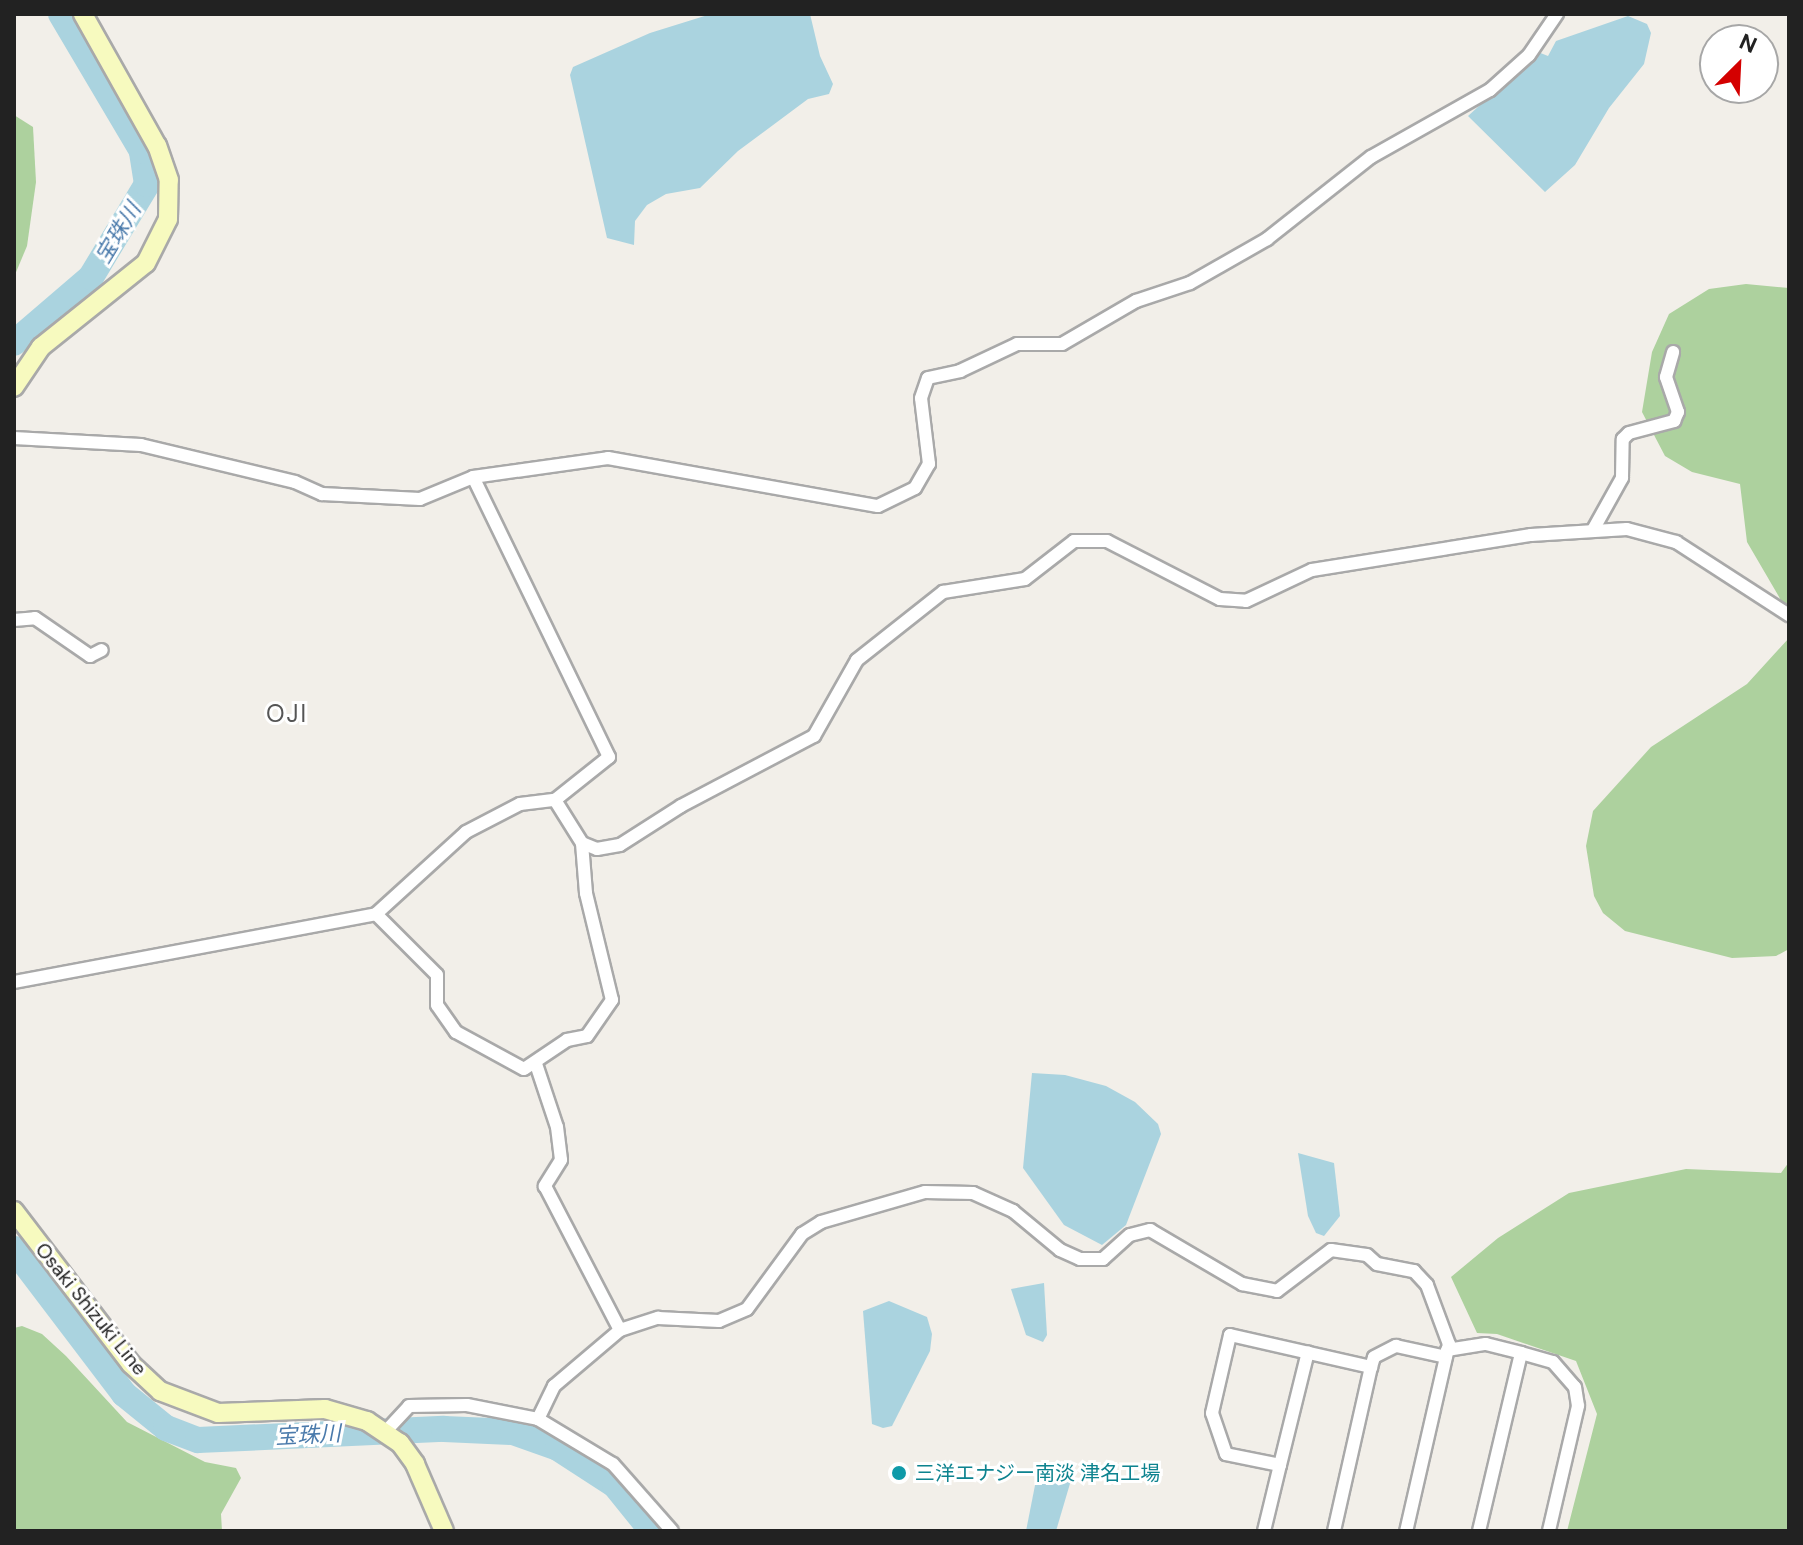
<!DOCTYPE html>
<meta charset="utf-8">
<style>
body{margin:0}
#map{position:relative;width:1803px;height:1545px;overflow:hidden;background:#f2efe9;font-family:"DM Sans","Noto Sans JP",sans-serif}
div>[style]{position:absolute}
.forest>*{inset:0;background:#add19e}
.water>*{inset:0;background:#aad3df}
.river>*{height:26px;margin:-13px;padding:0 13px;transform-origin:13px;border-radius:13px;background:#aad3df}
.roads{filter:drop-shadow(2px 0 #a9a9a9) drop-shadow(-2px 0 #a9a9a9) drop-shadow(0 2px #a9a9a9) drop-shadow(0 -2px #a9a9a9)}
.street>*{height:12px;margin:-6px;padding:0 6px;transform-origin:6px;border-radius:6px;background:#fff}
.secondary>*{height:18px;margin:-9px;padding:0 9px;transform-origin:9px;border-radius:9px;background:#f7fabf}
.dots>*{width:22px;height:22px;translate:-50% -50%;box-sizing:border-box;border:4px solid #fff;border-radius:50%}
span{translate:-50% -50%;white-space:nowrap;text-align:center;line-height:1.15;-webkit-text-stroke:6px #fff;paint-order:stroke}
.street-label{font-size:20px;color:#222}
.culture-label{font-size:20px;color:#0d838f}
.left{translate:0 -50%;text-align:left}
.water-label{font-size:22px;color:#4a7aab;font-style:italic}
.quarter-label{font-size:24px;color:#555;letter-spacing:2px}
.frame{position:absolute;inset:0;border:16px solid #222;pointer-events:none}
.north{position:absolute;left:1699px;top:24px;width:80px;height:80px;box-sizing:border-box;background:#fff;border:2px solid #a7a7a7;border-radius:50%;rotate:24deg;font-size:22px;font-weight:700;line-height:32px;text-align:center;color:#222}
.north::after{content:'';display:block;margin:auto;width:28px;height:36px;background:#d40000;clip-path:polygon(50% 0,100% 100%,50% 72%,0 100%)}
</style>
<div id="map">
<div class="forest">
<i style="clip-path:polygon(14px 115px,33px 127px,36px 182px,27px 246px,14px 277px)"></i>
<i style="clip-path:polygon(1746px 284px,1789px 288px,1789px 614px,1747px 542px,1740px 484px,1692px 472px,1665px 456px,1642px 412px,1652px 352px,1669px 314px,1709px 289px)"></i>
<i style="clip-path:polygon(1789px 638px,1789px 949px,1776px 956px,1732px 958px,1625px 931px,1603px 913px,1594px 896px,1586px 846px,1593px 811px,1651px 747px,1747px 684px)"></i>
<i style="clip-path:polygon(1789px 1162px,1789px 1531px,1567px 1531px,1597px 1414px,1576px 1361px,1497px 1334px,1477px 1333px,1451px 1277px,1498px 1238px,1569px 1193px,1686px 1169px,1781px 1173px)"></i>
<i style="clip-path:polygon(22px 1326px,42px 1334px,66px 1356px,127px 1422px,205px 1462px,236px 1468px,241px 1478px,221px 1514px,222px 1531px,14px 1531px,14px 1328px)"></i>
</div>
<div class="water">
<i style="clip-path:polygon(711px 14px,810px 14px,820px 56px,833px 84px,829px 94px,808px 99px,738px 151px,700px 188px,666px 194px,647px 205px,635px 221px,634px 245px,607px 238px,570px 75px,573px 67px,650px 33px)"></i>
<i style="clip-path:polygon(1628px 16px,1647px 24px,1651px 33px,1644px 64px,1609px 108px,1575px 165px,1545px 192px,1468px 116px,1538px 52px,1548px 56px,1556px 41px)"></i>
<i style="clip-path:polygon(1032px 1073px,1065px 1075px,1106px 1086px,1135px 1102px,1158px 1124px,1161px 1134px,1126px 1225px,1102px 1245px,1064px 1225px,1023px 1168px)"></i>
<i style="clip-path:polygon(1298px 1153px,1334px 1163px,1340px 1216px,1324px 1236px,1316px 1233px,1308px 1216px)"></i>
<i style="clip-path:polygon(1044px 1283px,1047px 1335px,1043px 1342px,1026px 1335px,1011px 1289px)"></i>
<i style="clip-path:polygon(889px 1301px,927px 1317px,932px 1334px,930px 1351px,892px 1426px,883px 1428px,872px 1424px,863px 1311px)"></i>
<i style="clip-path:polygon(1039px 1465px,1074px 1470px,1056px 1531px,1026px 1531px)"></i>
</div>
<div class="river">
<i style="left:14px;top:343px;width:101px;rotate:-40.6deg"></i>
<i style="left:91px;top:277px;width:109px;rotate:-58.9deg"></i>
<i style="left:147px;top:184px;width:33px;rotate:-99deg"></i>
<i style="left:142px;top:151px;width:159px;rotate:-120.6deg"></i>
<i style="left:14px;top:1249px;width:182px;rotate:52.8deg"></i>
<i style="left:124px;top:1394px;width:54px;rotate:39deg"></i>
<i style="left:166px;top:1428px;width:34px;rotate:21deg"></i>
<i style="left:198px;top:1440px;width:246px;rotate:-2.6deg"></i>
<i style="left:444px;top:1429px;width:69px;rotate:2.5deg"></i>
<i style="left:513px;top:1432px;width:48px;rotate:19.6deg"></i>
<i style="left:558px;top:1448px;width:68px;rotate:33deg"></i>
<i style="left:615px;top:1485px;width:59px;rotate:51.2deg"></i>
</div>
<div class="roads">
<div class="street">
<i style="left:14px;top:438px;width:127px;rotate:3.2deg"></i>
<i style="left:141px;top:445px;width:158px;rotate:13.5deg"></i>
<i style="left:295px;top:482px;width:30px;rotate:24deg"></i>
<i style="left:322px;top:494px;width:98px;rotate:2.9deg"></i>
<i style="left:420px;top:499px;width:57px;rotate:-22.5deg"></i>
<i style="left:473px;top:477px;width:136px;rotate:-8deg"></i>
<i style="left:608px;top:458px;width:274px;rotate:10.1deg"></i>
<i style="left:878px;top:506px;width:41px;rotate:-25.9deg"></i>
<i style="left:915px;top:488px;width:28px;rotate:-60deg"></i>
<i style="left:929px;top:464px;width:66px;rotate:-96.9deg"></i>
<i style="left:921px;top:398px;width:21px;rotate:-71deg"></i>
<i style="left:928px;top:378px;width:33px;rotate:-12deg"></i>
<i style="left:960px;top:371px;width:63px;rotate:-25.3deg"></i>
<i style="left:1017px;top:344px;width:45px"></i>
<i style="left:1062px;top:344px;width:86px;rotate:-30.2deg"></i>
<i style="left:1136px;top:301px;width:57px;rotate:-18.4deg"></i>
<i style="left:1190px;top:283px;width:89px;rotate:-29.7deg"></i>
<i style="left:1267px;top:239px;width:132px;rotate:-38.3deg"></i>
<i style="left:1371px;top:157px;width:137px;rotate:-29.4deg"></i>
<i style="left:1490px;top:90px;width:52px;rotate:-41.9deg"></i>
<i style="left:1529px;top:55px;width:50px;rotate:-55.7deg"></i>
<i style="left:1593px;top:530px;width:60px;rotate:-60.9deg"></i>
<i style="left:1622px;top:478px;width:39px;rotate:-89deg"></i>
<i style="left:1623px;top:439px;width:8px;rotate:-45deg"></i>
<i style="left:1629px;top:433px;width:47px;rotate:-14.9deg"></i>
<i style="left:1674px;top:421px;width:10px;rotate:-66deg"></i>
<i style="left:1678px;top:412px;width:37px;rotate:-109deg"></i>
<i style="left:1666px;top:377px;width:26px;rotate:-74deg"></i>
<i style="left:14px;top:620px;width:21px;rotate:-5deg"></i>
<i style="left:35px;top:618px;width:67px;rotate:34.6deg"></i>
<i style="left:90px;top:656px;width:13px;rotate:-27deg"></i>
<i style="left:555px;top:800px;width:51px;rotate:57.9deg"></i>
<i style="left:582px;top:843px;width:16px;rotate:22deg"></i>
<i style="left:597px;top:849px;width:23px;rotate:-10deg"></i>
<i style="left:620px;top:845px;width:72px;rotate:-32.6deg"></i>
<i style="left:681px;top:806px;width:150px;rotate:-27.8deg"></i>
<i style="left:814px;top:736px;width:87px;rotate:-60.5deg"></i>
<i style="left:857px;top:660px;width:110px;rotate:-38.3deg"></i>
<i style="left:943px;top:592px;width:83px;rotate:-9deg"></i>
<i style="left:1025px;top:579px;width:62px;rotate:-37.8deg"></i>
<i style="left:1074px;top:541px;width:33px"></i>
<i style="left:1107px;top:541px;width:127px;rotate:27.2deg"></i>
<i style="left:1220px;top:599px;width:26px;rotate:4deg"></i>
<i style="left:1246px;top:601px;width:73px;rotate:-25.2deg"></i>
<i style="left:1312px;top:570px;width:222px;rotate:-9.1deg"></i>
<i style="left:1531px;top:535px;width:96px;rotate:-3.6deg"></i>
<i style="left:1627px;top:529px;width:51px;rotate:14.9deg"></i>
<i style="left:1676px;top:542px;width:135px;rotate:32.9deg"></i>
<i style="left:376px;top:914px;width:86px;rotate:45deg"></i>
<i style="left:437px;top:975px;width:30px;rotate:90deg"></i>
<i style="left:437px;top:1005px;width:33px;rotate:55deg"></i>
<i style="left:456px;top:1032px;width:77px;rotate:28.6deg"></i>
<i style="left:524px;top:1069px;width:52px;rotate:-34deg"></i>
<i style="left:567px;top:1040px;width:20px;rotate:-11deg"></i>
<i style="left:587px;top:1036px;width:44px;rotate:-55.2deg"></i>
<i style="left:612px;top:1000px;width:110px;rotate:-103.7deg"></i>
<i style="left:586px;top:893px;width:50px;rotate:-94.6deg"></i>
<i style="left:14px;top:982px;width:368px;rotate:-10.6deg"></i>
<i style="left:376px;top:914px;width:122px;rotate:-42.3deg"></i>
<i style="left:466px;top:832px;width:61px;rotate:-27.4deg"></i>
<i style="left:520px;top:804px;width:35px;rotate:-7deg"></i>
<i style="left:555px;top:800px;width:69px;rotate:-38.5deg"></i>
<i style="left:609px;top:757px;width:311px;rotate:-115.9deg"></i>
<i style="left:536px;top:1064px;width:66px;rotate:71.6deg"></i>
<i style="left:557px;top:1127px;width:33px;rotate:83deg"></i>
<i style="left:561px;top:1160px;width:31px;rotate:122deg"></i>
<i style="left:545px;top:1186px;width:162px;rotate:62.5deg"></i>
<i style="left:1447px;top:1350px;width:39px;rotate:-9deg"></i>
<i style="left:1486px;top:1344px;width:36px;rotate:14deg"></i>
<i style="left:1521px;top:1353px;width:33px;rotate:16deg"></i>
<i style="left:1553px;top:1362px;width:33px;rotate:49deg"></i>
<i style="left:1575px;top:1387px;width:19px;rotate:81deg"></i>
<i style="left:1578px;top:1406px;width:128px;rotate:103.1deg"></i>
<i style="left:538px;top:1419px;width:37px;rotate:-64deg"></i>
<i style="left:554px;top:1386px;width:87px;rotate:-40.3deg"></i>
<i style="left:620px;top:1330px;width:40px;rotate:-18deg"></i>
<i style="left:658px;top:1318px;width:61px;rotate:2.8deg"></i>
<i style="left:719px;top:1321px;width:30px;rotate:-23deg"></i>
<i style="left:747px;top:1309px;width:93px;rotate:-53.7deg"></i>
<i style="left:802px;top:1234px;width:22px;rotate:-32deg"></i>
<i style="left:821px;top:1222px;width:108px;rotate:-16.1deg"></i>
<i style="left:925px;top:1192px;width:48px;rotate:1.2deg"></i>
<i style="left:973px;top:1193px;width:44px;rotate:24.2deg"></i>
<i style="left:1013px;top:1211px;width:61px;rotate:39.7deg"></i>
<i style="left:1060px;top:1250px;width:22px;rotate:24deg"></i>
<i style="left:1080px;top:1259px;width:23px"></i>
<i style="left:1103px;top:1259px;width:36px;rotate:-42deg"></i>
<i style="left:1130px;top:1235px;width:21px;rotate:-14deg"></i>
<i style="left:1150px;top:1230px;width:107px;rotate:30.4deg"></i>
<i style="left:1242px;top:1284px;width:36px;rotate:11deg"></i>
<i style="left:1277px;top:1291px;width:68px;rotate:-37.2deg"></i>
<i style="left:1331px;top:1250px;width:36px;rotate:8deg"></i>
<i style="left:1367px;top:1255px;width:13px;rotate:42deg"></i>
<i style="left:1377px;top:1264px;width:38px;rotate:11deg"></i>
<i style="left:1414px;top:1271px;width:19px;rotate:47deg"></i>
<i style="left:1427px;top:1285px;width:63px;rotate:69.6deg"></i>
<i style="left:1449px;top:1344px;width:192px;rotate:102.9deg"></i>
<i style="left:386px;top:1431px;width:34px;rotate:-47deg"></i>
<i style="left:409px;top:1406px;width:58px;rotate:-1deg"></i>
<i style="left:467px;top:1405px;width:72px;rotate:11.2deg"></i>
<i style="left:538px;top:1419px;width:87px;rotate:31deg"></i>
<i style="left:613px;top:1464px;width:89px;rotate:48.6deg"></i>
<i style="left:1280px;top:1465px;width:116px;rotate:-76.1deg"></i>
<i style="left:1264px;top:1531px;width:68px;rotate:-76.4deg"></i>
<i style="left:1280px;top:1465px;width:55px;rotate:-168.5deg"></i>
<i style="left:1226px;top:1454px;width:43px;rotate:-108.9deg"></i>
<i style="left:1212px;top:1413px;width:80px;rotate:-77deg"></i>
<i style="left:1230px;top:1335px;width:145px;rotate:12.8deg"></i>
<i style="left:1371px;top:1367px;width:10px;rotate:-73deg"></i>
<i style="left:1374px;top:1357px;width:25px;rotate:-27deg"></i>
<i style="left:1396px;top:1346px;width:51px;rotate:12.4deg"></i>
<i style="left:1334px;top:1531px;width:168px;rotate:-77.3deg"></i>
<i style="left:1479px;top:1531px;width:183px;rotate:-76.7deg"></i>
</div>
<div class="secondary">
<i style="left:14px;top:387px;width:48px;rotate:-56deg"></i>
<i style="left:41px;top:347px;width:134px;rotate:-38.7deg"></i>
<i style="left:146px;top:263px;width:49px;rotate:-63.4deg"></i>
<i style="left:168px;top:219px;width:39px;rotate:-89deg"></i>
<i style="left:169px;top:180px;width:36px;rotate:-109deg"></i>
<i style="left:157px;top:146px;width:151px;rotate:-119.3deg"></i>
<i style="left:14px;top:1211px;width:193px;rotate:52.6deg"></i>
<i style="left:131px;top:1364px;width:40px;rotate:43deg"></i>
<i style="left:160px;top:1391px;width:62px;rotate:20.8deg"></i>
<i style="left:218px;top:1413px;width:107px;rotate:-2.1deg"></i>
<i style="left:325px;top:1409px;width:44px;rotate:15.9deg"></i>
<i style="left:367px;top:1421px;width:40px;rotate:34deg"></i>
<i style="left:400px;top:1443px;width:26px;rotate:54deg"></i>
<i style="left:415px;top:1464px;width:73px;rotate:66.6deg"></i>
</div>
</div>
<div class="dots">
<i style="left:899px;top:1473px;background:#0f9aa8"></i>
</div>
<div class="street-label">
<span style="left:91px;top:1309px;rotate:51deg">Osaki Shizuki Line</span>
</div>
<div class="culture-label">
<span class="left" style="left:915px;top:1473px">三洋エナジー南淡 津名工場</span>
</div>
<div class="water-label">
<span style="left:118px;top:233px;rotate:-59deg">宝珠川</span>
<span style="left:308px;top:1435px;rotate:-3deg">宝珠川</span>
</div>
<div class="quarter-label">
<span style="left:287px;top:714px">OJI</span>
</div>
<div class="frame"></div>
<div class="north">N</div>
</div>
